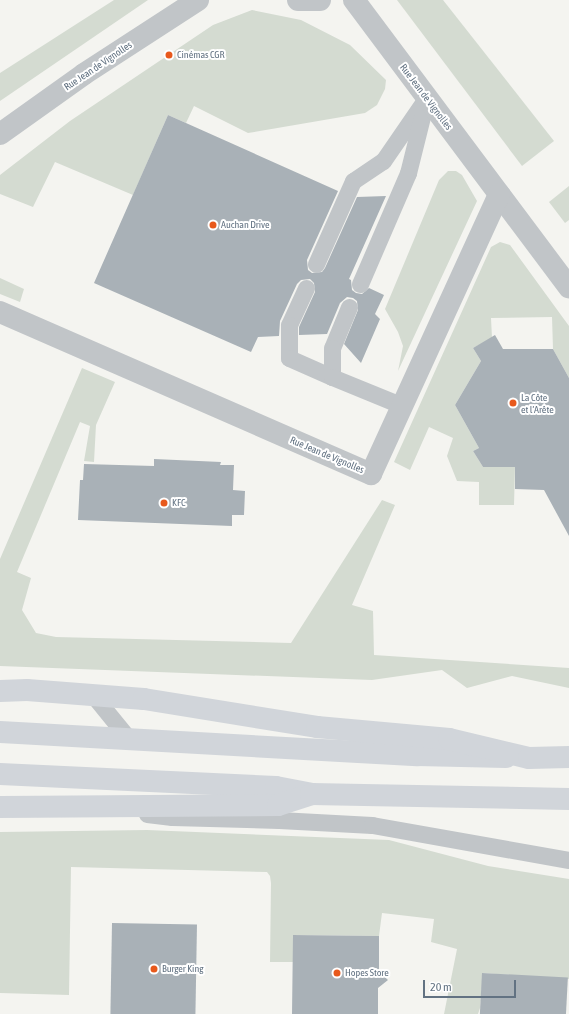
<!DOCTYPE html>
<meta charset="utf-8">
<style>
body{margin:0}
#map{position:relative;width:569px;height:1014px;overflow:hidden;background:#f4f4f0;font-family:"Asap Condensed",sans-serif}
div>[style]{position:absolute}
.green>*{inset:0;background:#d4dbd1}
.building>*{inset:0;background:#a9b1b7;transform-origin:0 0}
.lane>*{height:17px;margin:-8.5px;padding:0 8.5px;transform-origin:8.5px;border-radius:8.5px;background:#c1c5c8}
.street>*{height:22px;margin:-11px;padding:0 11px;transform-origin:11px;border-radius:11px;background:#c1c5c8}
.primary>*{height:22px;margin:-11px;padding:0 11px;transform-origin:11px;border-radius:11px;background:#d1d5da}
.highway>*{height:22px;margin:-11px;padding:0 11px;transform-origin:11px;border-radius:11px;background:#d1d5da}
.dots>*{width:11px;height:11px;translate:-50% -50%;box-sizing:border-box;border:2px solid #fff;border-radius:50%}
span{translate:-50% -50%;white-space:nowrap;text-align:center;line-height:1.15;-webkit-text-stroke:4px #fff;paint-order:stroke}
.poi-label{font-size:10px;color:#627282}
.left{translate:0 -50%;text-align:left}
.street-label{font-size:10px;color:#627282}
.scale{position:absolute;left:423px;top:980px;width:93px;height:18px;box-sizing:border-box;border:2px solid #627282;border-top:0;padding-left:5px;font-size:12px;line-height:14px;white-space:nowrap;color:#627282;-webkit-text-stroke:3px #fff;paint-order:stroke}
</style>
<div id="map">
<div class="green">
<i style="clip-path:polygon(114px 0,148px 0,0 101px,0 73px)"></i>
<i style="clip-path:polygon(397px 0,443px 0,554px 141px,522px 166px)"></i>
<i style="clip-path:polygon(252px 10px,301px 20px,350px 45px,386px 80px,385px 89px,377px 105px,365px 113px,248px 133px,194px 106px,186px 123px,168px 115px,133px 195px,55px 162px,33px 207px,0 194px,0 175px,70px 121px,213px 25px)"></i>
<i style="clip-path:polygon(448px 171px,456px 171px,462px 175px,477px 201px,398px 371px,403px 346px,398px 332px,385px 309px,439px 180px)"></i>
<i style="clip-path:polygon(569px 186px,569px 220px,565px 223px,549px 202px)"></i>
<i style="clip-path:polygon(500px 242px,510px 245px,569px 326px,569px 378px,553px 349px,552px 317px,491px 318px,492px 338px,473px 348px,481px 361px,455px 405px,479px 448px,473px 451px,483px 467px,515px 467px,514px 505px,479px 505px,479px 482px,457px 481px,447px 456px,453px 438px,429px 427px,410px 470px,394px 462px,491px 247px)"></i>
<i style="clip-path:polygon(0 278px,24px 289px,20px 302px,0 294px)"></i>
<i style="clip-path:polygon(82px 368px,115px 382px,96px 425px,94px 462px,84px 461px,90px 426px,80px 422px,17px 572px,31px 578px,22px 610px,36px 633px,56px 637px,291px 643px,382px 500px,395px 505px,352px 605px,373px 611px,374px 655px,569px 668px,569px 688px,512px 676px,467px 688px,442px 670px,372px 680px,0 666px,0 559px)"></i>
<i style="clip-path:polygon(147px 830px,389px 840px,488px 866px,569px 879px,569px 979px,483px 973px,480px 1008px,478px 1014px,444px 1014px,457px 949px,431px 942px,434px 919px,382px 913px,379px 936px,293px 935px,293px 962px,270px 962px,271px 883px,270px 876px,267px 872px,71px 867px,69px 995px,0 993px,0 832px)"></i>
</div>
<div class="building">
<i style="clip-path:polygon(168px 115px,338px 191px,307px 260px,308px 270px,312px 273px,322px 272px,325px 268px,357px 197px,386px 196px,349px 279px,351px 280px,352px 290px,356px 293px,362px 294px,369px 288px,384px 295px,375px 314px,380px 319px,361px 363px,344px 344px,358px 310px,357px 301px,353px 298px,347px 297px,340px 303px,327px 334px,299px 335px,299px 327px,315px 292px,314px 283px,310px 279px,301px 280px,297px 284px,280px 321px,279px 336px,258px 337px,251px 352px,94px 283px)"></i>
<i style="clip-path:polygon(495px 335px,503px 349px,553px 349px,569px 378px,569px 536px,544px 490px,515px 489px,515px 467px,483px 467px,473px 451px,479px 448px,455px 405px,481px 361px,473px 348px)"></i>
<i style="clip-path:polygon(154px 459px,221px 462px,220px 465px,234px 465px,233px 490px,245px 491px,244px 515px,232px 515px,232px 526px,78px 520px,80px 480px,83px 480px,84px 464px,154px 466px)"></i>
<i style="left:112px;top:923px;width:85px;height:91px;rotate:1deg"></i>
<i style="clip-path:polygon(293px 935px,379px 936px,379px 972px,388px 980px,378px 988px,378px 1014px,292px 1014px)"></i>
<i style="left:482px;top:973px;width:86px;height:41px;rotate:3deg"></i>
</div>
<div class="lane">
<i style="left:316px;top:264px;width:91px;rotate:-66deg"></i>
<i style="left:353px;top:181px;width:36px;rotate:-34deg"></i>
<i style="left:383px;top:161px;width:78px;rotate:-55.5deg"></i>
<i style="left:360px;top:284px;width:121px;rotate:-66.6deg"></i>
<i style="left:408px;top:173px;width:66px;rotate:-76deg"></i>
<i style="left:306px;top:288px;width:41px;rotate:114.7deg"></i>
<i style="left:289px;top:325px;width:33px;rotate:90deg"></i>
<i style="left:289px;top:358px;width:47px;rotate:23.8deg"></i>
<i style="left:349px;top:307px;width:44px;rotate:112.5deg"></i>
<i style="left:332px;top:348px;width:29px;rotate:90deg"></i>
<i style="left:332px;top:377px;width:77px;rotate:22.2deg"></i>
<i style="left:93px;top:695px;width:55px;rotate:50.9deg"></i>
<i style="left:147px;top:814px;width:25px;rotate:7deg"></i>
<i style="left:172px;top:817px;width:107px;rotate:1.6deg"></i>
<i style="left:279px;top:820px;width:93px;rotate:3.1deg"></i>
<i style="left:372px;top:825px;width:200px;rotate:10.1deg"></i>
</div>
<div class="street">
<i style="left:298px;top:0;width:22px"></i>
<i style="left:354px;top:0;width:359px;rotate:53.2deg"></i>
<i style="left:0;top:134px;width:103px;rotate:-35.5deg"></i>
<i style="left:84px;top:74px;width:136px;rotate:-33deg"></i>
<i style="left:0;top:312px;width:405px;rotate:23.6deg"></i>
<i style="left:371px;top:474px;width:308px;rotate:-65.4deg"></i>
</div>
<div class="primary">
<i style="left:0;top:732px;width:418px;rotate:3.2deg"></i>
<i style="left:417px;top:755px;width:89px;rotate:1.3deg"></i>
<i style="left:0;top:774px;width:276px;rotate:2.7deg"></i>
<i style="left:276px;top:787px;width:36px;rotate:11deg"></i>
</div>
<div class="highway">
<i style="left:0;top:691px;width:27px;rotate:-2deg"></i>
<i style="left:27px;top:690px;width:117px;rotate:4.4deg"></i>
<i style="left:144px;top:699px;width:175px;rotate:9.2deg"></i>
<i style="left:317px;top:727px;width:133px;rotate:5.2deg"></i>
<i style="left:449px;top:739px;width:82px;rotate:13.4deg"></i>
<i style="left:529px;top:758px;width:40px;rotate:-1.4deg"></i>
<i style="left:0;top:807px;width:278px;rotate:-0.4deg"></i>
<i style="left:278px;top:805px;width:35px;rotate:-18deg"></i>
<i style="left:311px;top:794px;width:258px;rotate:1.1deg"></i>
</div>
<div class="dots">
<i style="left:169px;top:55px;background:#e8591c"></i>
<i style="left:213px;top:225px;background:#e8591c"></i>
<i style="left:513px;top:403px;background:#e8591c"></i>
<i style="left:164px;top:503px;background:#e8591c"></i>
<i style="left:154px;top:969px;background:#e8591c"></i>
<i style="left:337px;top:973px;background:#e8591c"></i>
</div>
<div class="poi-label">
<span class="left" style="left:177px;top:55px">Cinémas CGR</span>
<span class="left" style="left:221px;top:225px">Auchan Drive</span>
<span class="left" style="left:521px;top:403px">La Côte<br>et l’Arête</span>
<span class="left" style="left:172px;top:503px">KFC</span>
<span class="left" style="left:162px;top:969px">Burger King</span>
<span class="left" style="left:345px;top:973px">Hopes Store</span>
</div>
<div class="street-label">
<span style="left:98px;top:66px;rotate:-34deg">Rue Jean de Vignolles</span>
<span style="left:426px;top:97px;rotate:53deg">Rue Jean de Vignolles</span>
<span style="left:327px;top:455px;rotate:23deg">Rue Jean de Vignolles</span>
</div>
<div class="scale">20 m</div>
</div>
